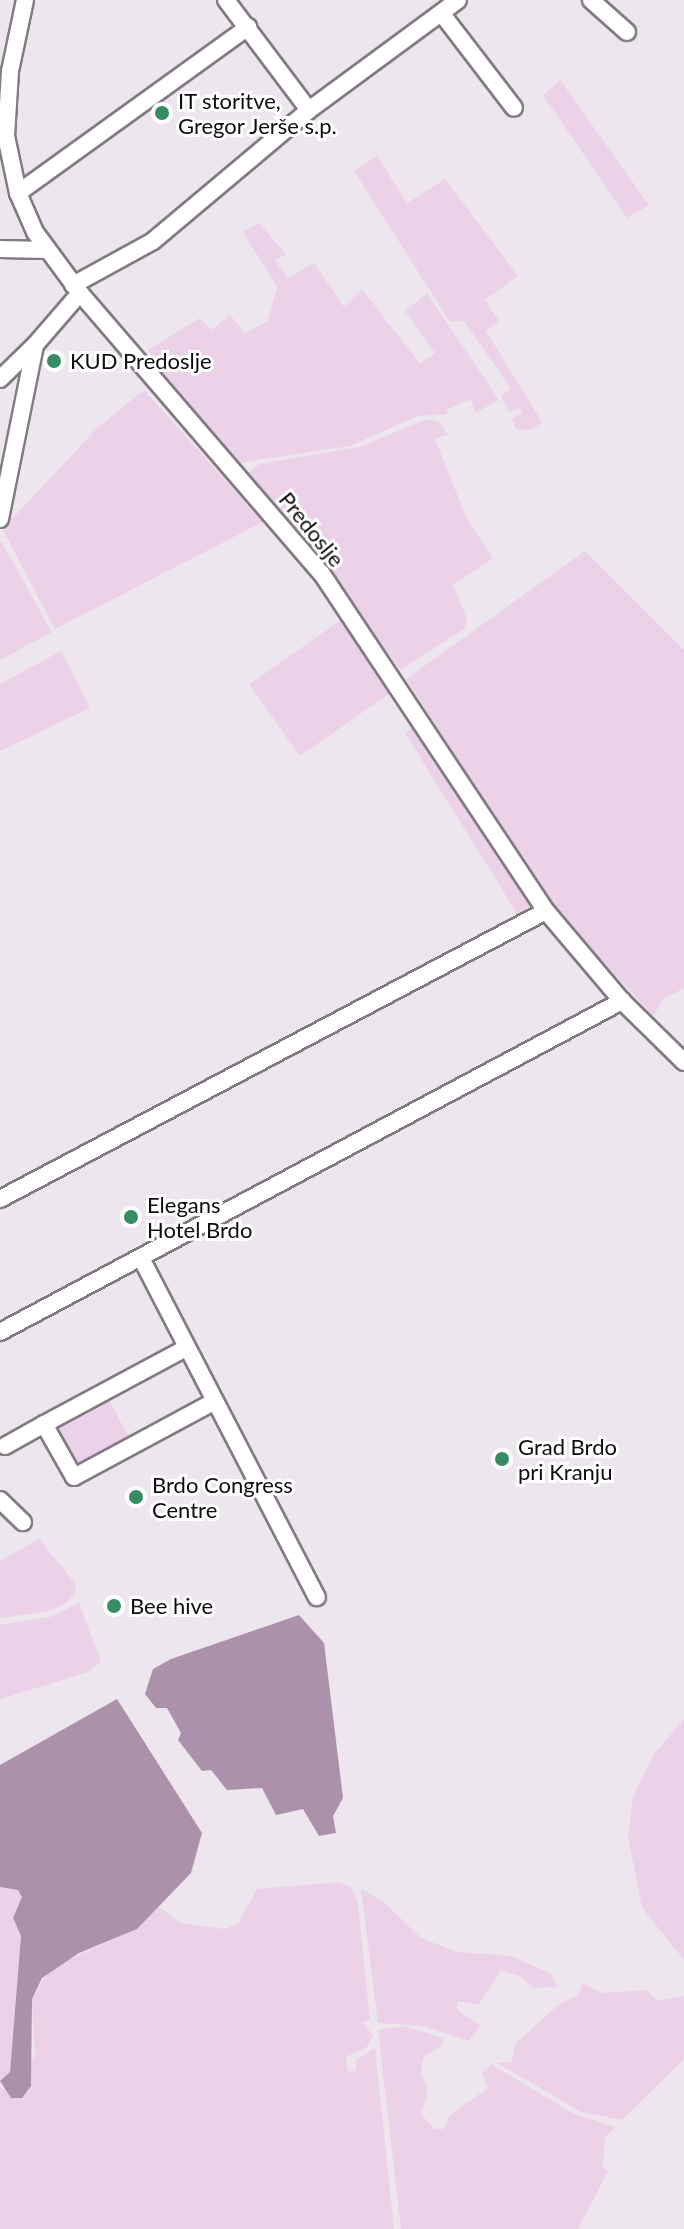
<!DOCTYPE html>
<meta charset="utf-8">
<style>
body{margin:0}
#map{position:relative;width:684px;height:2229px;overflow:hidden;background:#eee6ee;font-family:Lato,sans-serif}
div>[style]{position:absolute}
.green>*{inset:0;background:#ebd2e9;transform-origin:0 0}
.water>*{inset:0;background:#ac91aa}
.roads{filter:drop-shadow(2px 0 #827b82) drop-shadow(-2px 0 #827b82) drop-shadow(0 2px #827b82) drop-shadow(0 -2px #827b82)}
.minor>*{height:16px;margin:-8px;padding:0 8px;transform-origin:8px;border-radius:8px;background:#fff}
.dots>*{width:22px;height:22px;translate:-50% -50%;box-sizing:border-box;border:4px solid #fff;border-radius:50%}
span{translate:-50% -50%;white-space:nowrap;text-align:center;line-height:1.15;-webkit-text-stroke:6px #fff;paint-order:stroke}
.poi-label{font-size:22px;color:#0f0c0f}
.left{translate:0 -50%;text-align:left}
.street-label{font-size:22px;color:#0f0c0f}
</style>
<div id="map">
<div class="green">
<i style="clip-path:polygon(560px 80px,649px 205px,627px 218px,543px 95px)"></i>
<i style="clip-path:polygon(377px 156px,407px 203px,445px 179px,518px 276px,485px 300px,499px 321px,486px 331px,542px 422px,531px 430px,516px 429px,512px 419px,522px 413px,519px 408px,509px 412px,501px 396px,511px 389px,464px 321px,450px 322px,354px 171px)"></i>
<i style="clip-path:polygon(259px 223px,286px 254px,275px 261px,288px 278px,314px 263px,344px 307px,362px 289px,420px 364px,435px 353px,405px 311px,427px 293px,499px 400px,475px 413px,471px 399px,446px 410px,448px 414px,418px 416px,350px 446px,238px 463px,173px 390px,148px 350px,200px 318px,211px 330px,230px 315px,245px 333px,268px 321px,277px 287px,243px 232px)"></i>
<i style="clip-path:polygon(144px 390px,263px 522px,55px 629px,4px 532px,7px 517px,13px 518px,97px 428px)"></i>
<i style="clip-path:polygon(427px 419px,439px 422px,448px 435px,435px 439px,466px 517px,493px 558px,453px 585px,467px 619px,464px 629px,400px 670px,335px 580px,247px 474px,259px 464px,359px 447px)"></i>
<i style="clip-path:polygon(1px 541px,52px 632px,0 660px,0 544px)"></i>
<i style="clip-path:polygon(585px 551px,684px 650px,684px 988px,664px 999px,653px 1016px,556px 910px,406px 679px)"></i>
<i style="left:341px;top:620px;width:88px;height:112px;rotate:55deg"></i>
<i style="clip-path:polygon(61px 651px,90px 708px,0 751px,0 684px)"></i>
<i style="clip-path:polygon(415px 726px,534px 911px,521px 920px,405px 733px)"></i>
<i style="left:108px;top:1398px;width:50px;height:59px;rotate:62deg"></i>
<i style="clip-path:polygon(39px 1539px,75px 1583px,76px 1592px,66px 1604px,49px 1611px,0 1618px,0 1561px)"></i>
<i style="clip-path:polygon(79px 1603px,101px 1662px,88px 1672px,0 1699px,0 1625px,50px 1617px)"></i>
<i style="clip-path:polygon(684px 1719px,684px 1960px,642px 1908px,628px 1836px,633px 1796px,654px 1754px)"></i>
<i style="clip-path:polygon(339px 1882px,351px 1887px,358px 1903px,370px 2020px,362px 2022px,373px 2035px,367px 2047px,346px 2057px,348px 2071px,356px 2071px,356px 2060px,375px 2048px,394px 2229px,0 2229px,0 2086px,3px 2090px,35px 2057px,32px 1999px,51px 1968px,136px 1929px,159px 1907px,181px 1923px,224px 1929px,238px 1924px,257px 1889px)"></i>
<i style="clip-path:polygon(0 1887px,19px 1890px,22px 1897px,13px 1919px,21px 1936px,10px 2072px,0 2081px)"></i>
<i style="clip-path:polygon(361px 1889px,383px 1901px,421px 1938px,457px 1952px,512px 1956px,551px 1974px,558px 1987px,533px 1988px,520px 1976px,501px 1971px,478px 2005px,458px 2001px,457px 2009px,480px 2026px,469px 2041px,423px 2026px,378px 2023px)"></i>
<i style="clip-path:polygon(582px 1983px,602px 1993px,647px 1990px,658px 2001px,684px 1996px,684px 2059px,622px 2120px,581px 2112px,497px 2063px,512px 2062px,515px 2044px,557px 2006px,579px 1994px)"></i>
<i style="clip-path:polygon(403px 2026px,444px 2038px,442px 2045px,423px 2058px,421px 2071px,428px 2092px,421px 2114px,434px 2129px,444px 2129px,449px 2116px,488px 2088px,482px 2073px,491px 2064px,572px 2113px,615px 2127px,605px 2138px,603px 2168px,608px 2171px,578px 2229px,401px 2229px,378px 2030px)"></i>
</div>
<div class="water">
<i style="clip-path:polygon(299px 1615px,324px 1643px,343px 1798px,333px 1816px,336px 1833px,319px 1836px,303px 1809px,276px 1815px,262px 1788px,227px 1790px,211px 1770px,202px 1771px,178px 1740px,181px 1733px,167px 1708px,156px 1708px,145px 1694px,153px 1669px,171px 1659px)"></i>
<i style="clip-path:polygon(117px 1699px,202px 1833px,191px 1873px,137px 1929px,79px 1953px,42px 1978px,32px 1999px,31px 2086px,22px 2098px,11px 2098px,0 2081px,10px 2072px,21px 1936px,13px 1918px,22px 1897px,18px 1890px,0 1887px,0 1765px)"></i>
</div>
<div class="roads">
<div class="minor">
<i style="left:25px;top:0;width:73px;rotate:101.9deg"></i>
<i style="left:10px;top:71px;width:65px;rotate:93.5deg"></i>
<i style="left:6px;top:136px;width:58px;rotate:78.1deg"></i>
<i style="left:18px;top:193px;width:43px;rotate:66.4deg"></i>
<i style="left:35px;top:232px;width:76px;rotate:53.6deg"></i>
<i style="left:80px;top:293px;width:371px;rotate:49.3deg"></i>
<i style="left:322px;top:574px;width:405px;rotate:56.4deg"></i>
<i style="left:546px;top:911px;width:118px;rotate:49.8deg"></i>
<i style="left:622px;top:1001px;width:87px;rotate:44.5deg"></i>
<i style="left:226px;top:0;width:138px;rotate:53deg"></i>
<i style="left:591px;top:0;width:48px;rotate:41.6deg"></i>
<i style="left:442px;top:14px;width:118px;rotate:52.5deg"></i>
<i style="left:18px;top:193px;width:284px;rotate:-35.8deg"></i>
<i style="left:0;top:249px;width:47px;rotate:1.2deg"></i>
<i style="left:73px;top:285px;width:91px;rotate:-28.8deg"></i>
<i style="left:153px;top:241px;width:204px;rotate:-40deg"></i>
<i style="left:309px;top:110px;width:185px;rotate:-36.4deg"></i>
<i style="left:0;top:379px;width:49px;rotate:-44.2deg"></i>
<i style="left:0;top:519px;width:177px;rotate:-78.6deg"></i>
<i style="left:35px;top:345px;width:69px;rotate:-49.1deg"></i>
<i style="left:0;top:1199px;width:617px;rotate:-27.81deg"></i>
<i style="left:141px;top:1258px;width:382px;rotate:62.6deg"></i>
<i style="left:0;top:1332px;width:705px;rotate:-28.02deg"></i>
<i style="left:186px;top:1348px;width:161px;rotate:151.8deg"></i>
<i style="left:44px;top:1424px;width:61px;rotate:60.5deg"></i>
<i style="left:74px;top:1477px;width:160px;rotate:-28.3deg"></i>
<i style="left:5px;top:1446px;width:45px;rotate:-29.4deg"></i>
<i style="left:0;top:1500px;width:32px;rotate:44deg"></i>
</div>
</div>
<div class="dots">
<i style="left:162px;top:113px;background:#358d61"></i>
<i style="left:54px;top:361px;background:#358d61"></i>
<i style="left:131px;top:1217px;background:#358d61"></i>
<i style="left:502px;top:1459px;background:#358d61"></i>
<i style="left:136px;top:1497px;background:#358d61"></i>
<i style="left:114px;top:1606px;background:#358d61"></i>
</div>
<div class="poi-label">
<span class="left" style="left:178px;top:113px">IT storitve,<br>Gregor Jerše s.p.</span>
<span class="left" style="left:70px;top:361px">KUD Predoslje</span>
<span class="left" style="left:147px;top:1217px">Elegans<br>Hotel Brdo</span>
<span class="left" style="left:518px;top:1459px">Grad Brdo<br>pri Kranju</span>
<span class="left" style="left:152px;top:1497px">Brdo Congress<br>Centre</span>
<span class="left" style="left:130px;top:1606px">Bee hive</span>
</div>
<div class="street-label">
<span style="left:312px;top:529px;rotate:51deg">Predoslje</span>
</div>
</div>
